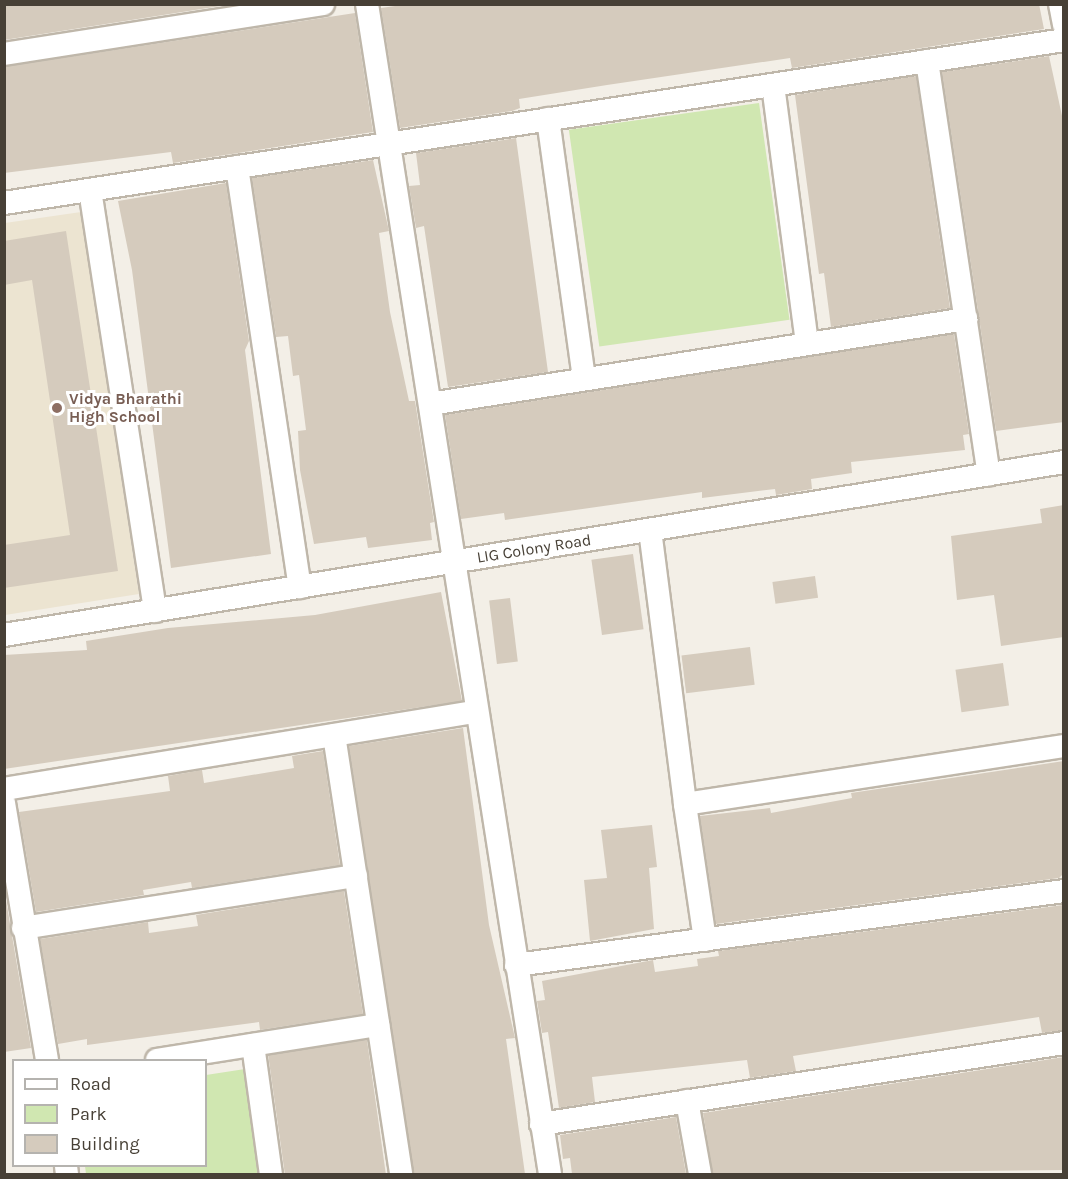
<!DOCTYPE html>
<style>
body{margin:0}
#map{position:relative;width:1068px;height:1179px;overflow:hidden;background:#f3efe7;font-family:Karla,sans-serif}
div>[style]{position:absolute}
.education>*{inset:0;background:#ece4d1}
.green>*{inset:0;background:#d0e7b1;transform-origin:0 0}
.building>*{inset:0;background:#d5cbbd;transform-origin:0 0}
.roads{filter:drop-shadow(2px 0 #bfb7aa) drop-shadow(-2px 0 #bfb7aa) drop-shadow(0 2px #bfb7aa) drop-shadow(0 -2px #bfb7aa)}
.street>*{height:22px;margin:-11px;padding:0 11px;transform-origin:11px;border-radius:11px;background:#fff}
.dots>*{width:16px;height:16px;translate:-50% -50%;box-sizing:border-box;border:3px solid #fff;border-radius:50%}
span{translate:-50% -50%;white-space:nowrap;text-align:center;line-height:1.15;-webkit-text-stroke:6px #fff;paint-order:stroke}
.education-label{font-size:16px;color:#785e54;font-weight:700}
.left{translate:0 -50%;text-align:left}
.street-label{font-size:16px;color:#474036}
.frame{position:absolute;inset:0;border:6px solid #474036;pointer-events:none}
.legend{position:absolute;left:12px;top:1059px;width:195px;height:108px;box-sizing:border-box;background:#fff;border:2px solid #b5b3af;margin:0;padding:8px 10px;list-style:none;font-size:18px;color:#474036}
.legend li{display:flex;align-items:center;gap:12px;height:30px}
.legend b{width:30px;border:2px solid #b5b3af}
</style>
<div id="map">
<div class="education">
<i style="clip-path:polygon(81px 212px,139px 594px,5px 615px,5px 223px)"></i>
</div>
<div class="green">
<i style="left:759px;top:103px;width:219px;height:192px;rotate:82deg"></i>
<i style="clip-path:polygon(245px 1069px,259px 1174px,86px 1174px,85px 1166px,206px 1166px,206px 1075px)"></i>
</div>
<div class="building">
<i style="clip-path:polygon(4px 4px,233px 4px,4px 40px)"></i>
<i style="clip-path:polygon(409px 4px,1039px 4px,1044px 29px,792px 68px,790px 58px,607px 85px,519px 99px,520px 108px,512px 111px,400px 128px,381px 8px)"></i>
<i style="clip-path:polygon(355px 13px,373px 132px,173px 163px,171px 152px,4px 173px,4px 67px)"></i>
<i style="clip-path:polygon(1049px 56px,1064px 125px,1064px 422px,996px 431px,942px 72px)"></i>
<i style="clip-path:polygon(916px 76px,950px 308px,831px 327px,824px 273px,819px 274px,795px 95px)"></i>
<i style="clip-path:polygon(516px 138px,548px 372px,448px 387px,424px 226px,416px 228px,409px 186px,420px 185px,416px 153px)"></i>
<i style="clip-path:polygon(373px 160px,389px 231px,379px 233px,390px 312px,409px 401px,415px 401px,434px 522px,430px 523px,432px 540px,368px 548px,366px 537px,314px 544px,300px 470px,298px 431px,306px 430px,299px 375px,293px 376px,288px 336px,276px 337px,252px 178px)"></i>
<i style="clip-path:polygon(226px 183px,249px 341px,245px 350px,271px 554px,171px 568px,132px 270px,118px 201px)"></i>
<i style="clip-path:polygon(66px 231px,118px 571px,4px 588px,4px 545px,70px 535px,32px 280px,4px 285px,4px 241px)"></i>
<i style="clip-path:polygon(954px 334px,969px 434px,963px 435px,965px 450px,851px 462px,852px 473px,811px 479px,812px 489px,776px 495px,775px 489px,702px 498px,702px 492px,505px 520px,504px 513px,461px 519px,445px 415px)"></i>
<i style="clip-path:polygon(1064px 505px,1064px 637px,1001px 646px,994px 595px,957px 600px,951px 536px,1042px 523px,1040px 509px)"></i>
<i style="left:633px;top:554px;width:76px;height:42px;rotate:82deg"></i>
<i style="left:815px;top:576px;width:22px;height:43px;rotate:82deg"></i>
<i style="clip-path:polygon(441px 592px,462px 701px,4px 769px,4px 655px,87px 650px,86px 641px,168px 628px,315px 615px)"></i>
<i style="left:510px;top:598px;width:64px;height:21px;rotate:83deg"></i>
<i style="left:750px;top:647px;width:38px;height:69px;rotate:83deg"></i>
<i style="left:1003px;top:663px;width:43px;height:48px;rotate:82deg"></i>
<i style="clip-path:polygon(463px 728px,489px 925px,515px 1038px,506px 1039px,525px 1174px,414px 1174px,349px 746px)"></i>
<i style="clip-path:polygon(323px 751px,340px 865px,192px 888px,191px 882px,143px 890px,144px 895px,36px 912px,19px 812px,170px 791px,168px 776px,202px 770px,204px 783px,294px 768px,292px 756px)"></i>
<i style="clip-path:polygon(1064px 761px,1064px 873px,1059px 878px,716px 924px,700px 816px,770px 808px,771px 813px,852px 798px,851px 793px)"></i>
<i style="clip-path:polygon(652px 825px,657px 867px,649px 868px,654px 929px,590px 941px,584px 880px,607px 878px,601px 830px)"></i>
<i style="clip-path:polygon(4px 888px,31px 1048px,4px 1052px)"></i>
<i style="clip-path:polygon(344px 891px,363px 1014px,260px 1030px,259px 1022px,87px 1045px,87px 1039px,58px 1044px,40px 939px,148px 922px,149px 933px,198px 926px,196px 915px)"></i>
<i style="clip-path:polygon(1063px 905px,1064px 1030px,1042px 1033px,1039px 1017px,968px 1028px,793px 1056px,796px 1071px,750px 1078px,747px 1060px,592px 1077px,595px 1102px,559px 1108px,548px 1032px,542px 1033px,537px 1001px,545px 1000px,542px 981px,653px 960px,655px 972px,698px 966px,697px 959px,719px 956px,718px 951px)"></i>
<i style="left:367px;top:1040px;width:135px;height:100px;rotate:82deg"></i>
<i style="clip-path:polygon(1064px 1057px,1064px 1170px,713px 1174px,703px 1113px)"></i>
<i style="clip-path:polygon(676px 1117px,686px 1174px,572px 1174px,570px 1158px,563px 1159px,560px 1135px)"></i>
</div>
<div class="roads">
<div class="street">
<i style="left:367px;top:4px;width:1184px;rotate:81.11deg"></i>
<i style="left:1060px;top:4px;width:21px;rotate:79deg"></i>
<i style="left:4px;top:54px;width:323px;rotate:-8.9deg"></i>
<i style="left:927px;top:61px;width:418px;rotate:81.5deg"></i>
<i style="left:773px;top:85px;width:261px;rotate:82.5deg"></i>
<i style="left:548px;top:119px;width:262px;rotate:82.1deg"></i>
<i style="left:237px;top:167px;width:425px;rotate:81.5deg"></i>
<i style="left:90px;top:190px;width:426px;rotate:81.2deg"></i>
<i style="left:4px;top:203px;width:1072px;rotate:-8.74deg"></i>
<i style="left:430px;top:404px;width:543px;rotate:-9.01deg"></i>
<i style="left:650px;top:530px;width:276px;rotate:82.7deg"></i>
<i style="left:4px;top:635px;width:1074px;rotate:-9.27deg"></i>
<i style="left:334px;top:735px;width:444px;rotate:81.3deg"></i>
<i style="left:4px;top:789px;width:478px;rotate:-9.3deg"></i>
<i style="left:4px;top:803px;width:261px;rotate:80.5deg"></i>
<i style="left:23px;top:928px;width:337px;rotate:-8.9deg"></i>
<i style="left:705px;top:940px;width:137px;rotate:-98.4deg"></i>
<i style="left:685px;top:804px;width:383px;rotate:-8.7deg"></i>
<i style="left:516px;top:965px;width:553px;rotate:-7.69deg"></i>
<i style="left:253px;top:1045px;width:130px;rotate:82.1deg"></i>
<i style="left:157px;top:1060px;width:224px;rotate:-9deg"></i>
<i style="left:687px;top:1101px;width:74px;rotate:79.9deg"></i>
<i style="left:541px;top:1124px;width:529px;rotate:-8.8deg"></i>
<i style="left:66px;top:1166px;width:8px;rotate:83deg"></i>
</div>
</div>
<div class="dots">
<i style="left:57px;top:408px;background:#8d6e63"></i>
</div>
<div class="education-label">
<span class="left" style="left:69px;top:408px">Vidya Bharathi<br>High School</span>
</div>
<div class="street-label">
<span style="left:534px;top:549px;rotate:-9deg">LIG Colony Road</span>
</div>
<div class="frame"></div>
<ul class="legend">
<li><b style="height:8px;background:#fff"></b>Road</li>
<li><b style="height:16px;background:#d0e7b1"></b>Park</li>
<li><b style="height:16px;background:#d5cbbd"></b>Building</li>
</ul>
</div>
